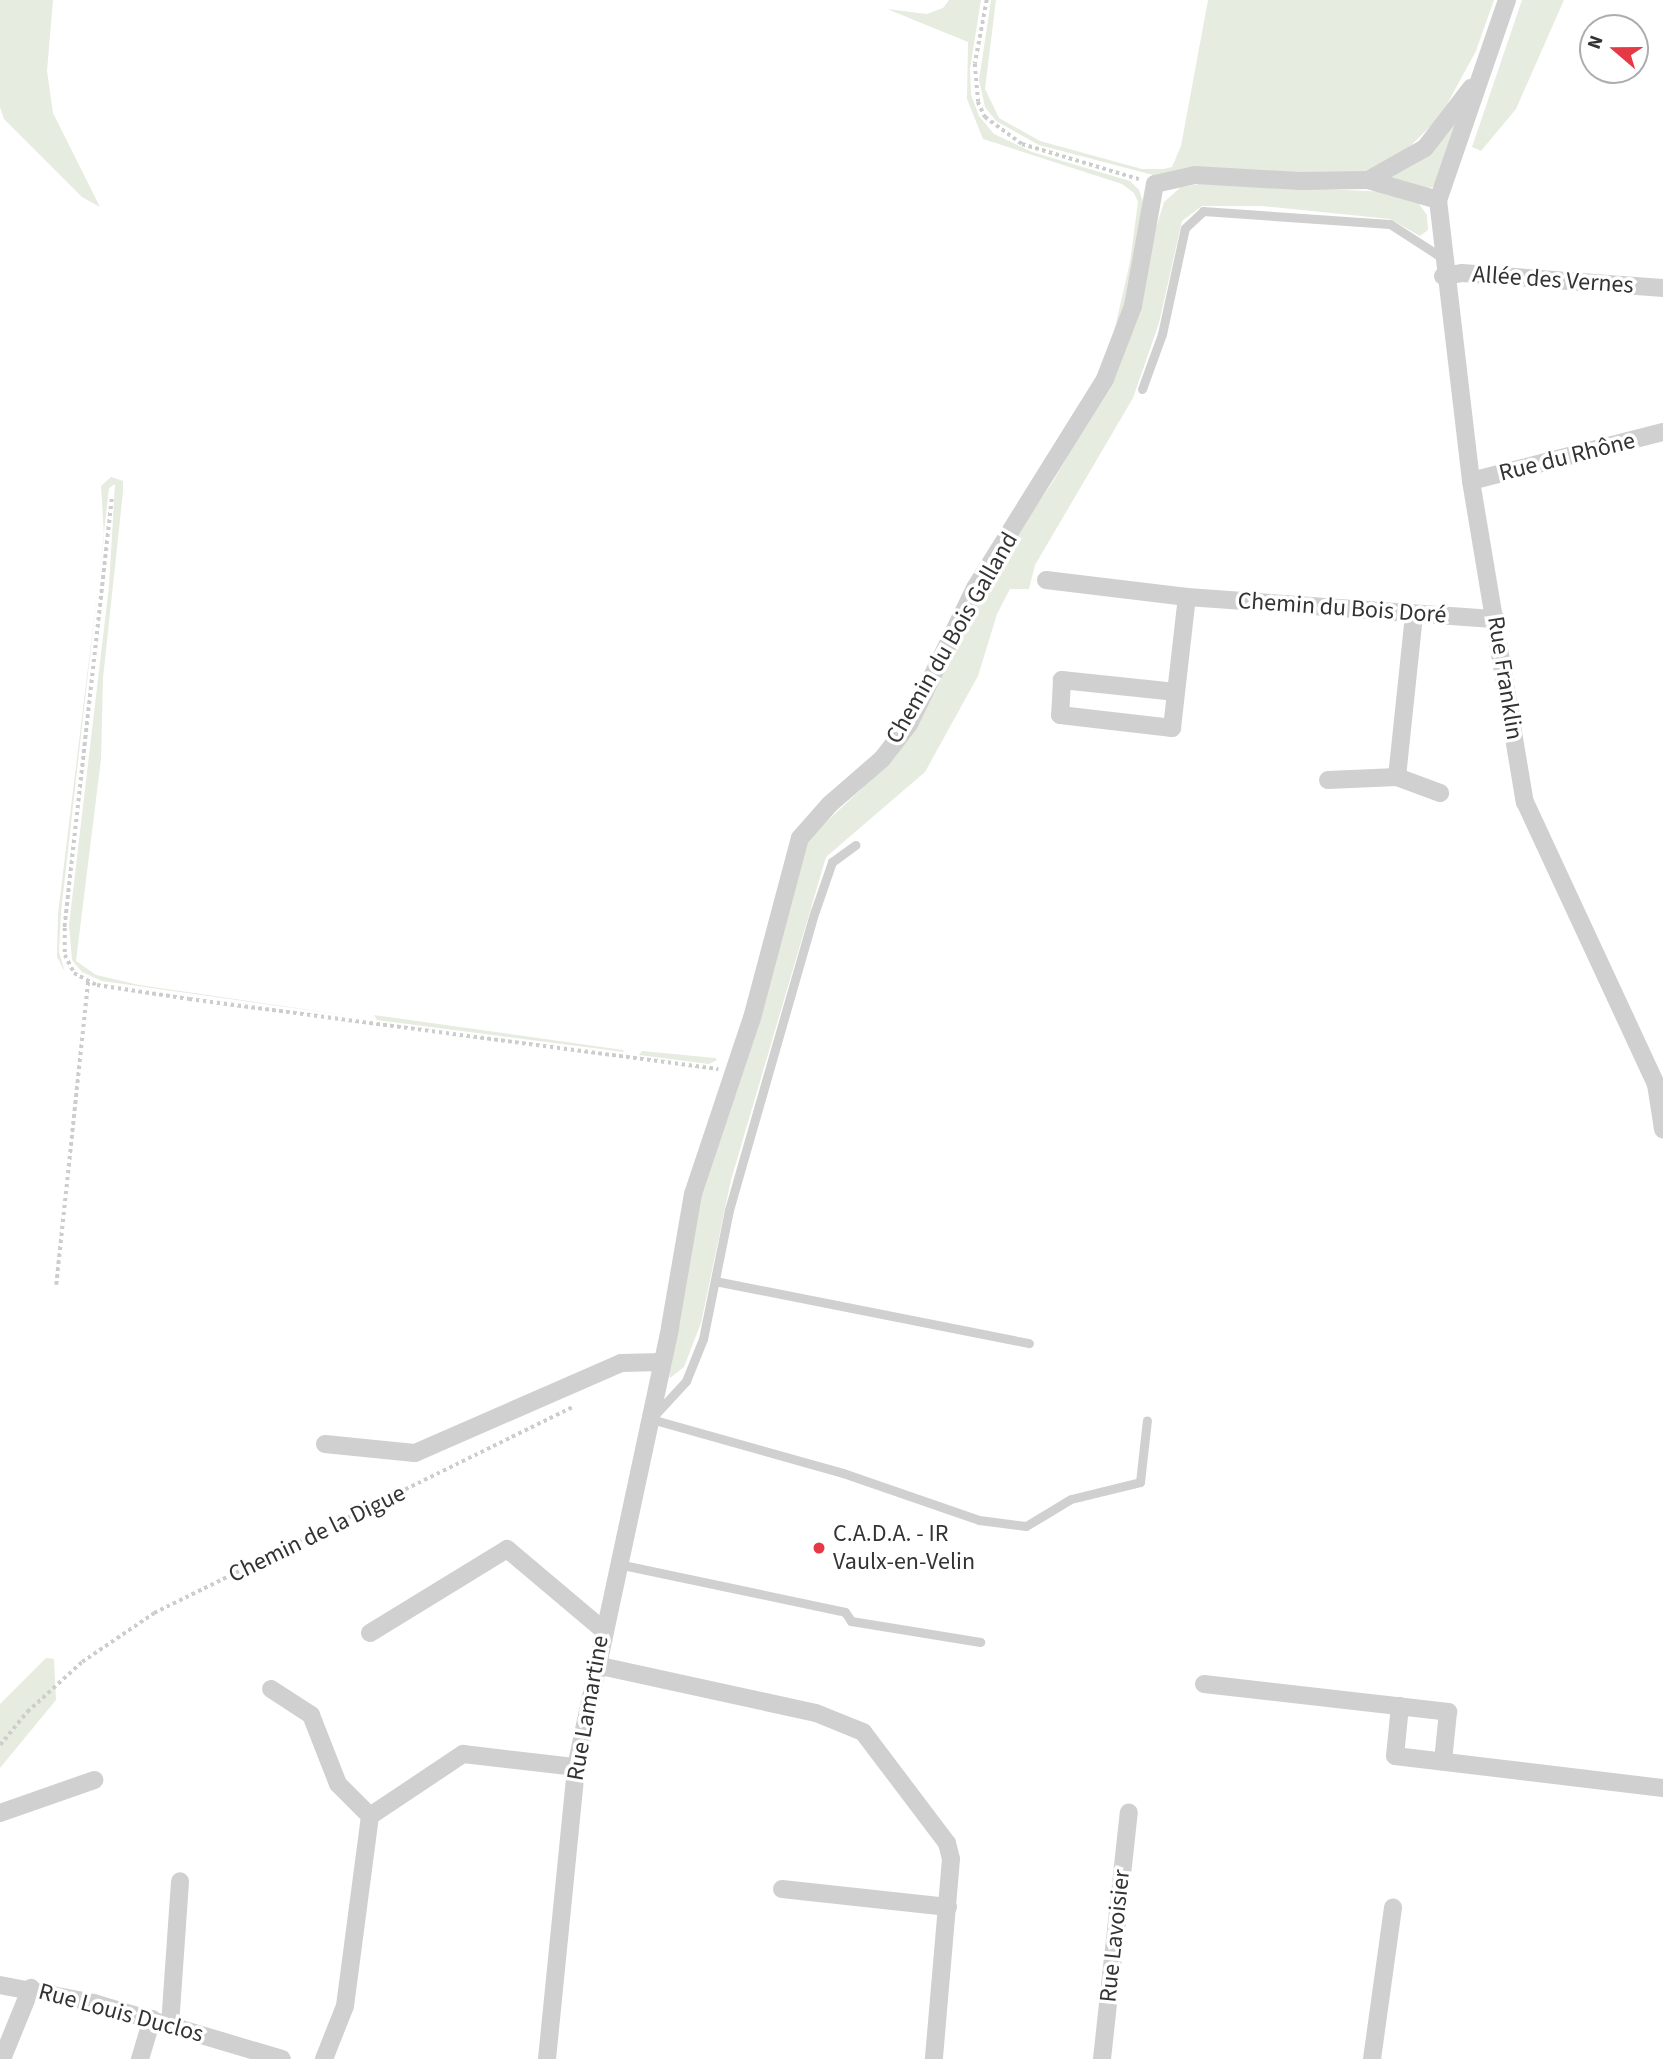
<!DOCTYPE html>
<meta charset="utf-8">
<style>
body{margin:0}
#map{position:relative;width:1663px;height:2059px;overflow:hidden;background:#fff;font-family:"Source Sans 3",sans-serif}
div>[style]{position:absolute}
.green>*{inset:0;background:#e6ecdf}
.path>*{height:3.5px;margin-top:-1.75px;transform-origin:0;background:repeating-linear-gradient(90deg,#cdcdcd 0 3.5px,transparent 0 7px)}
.service>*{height:9px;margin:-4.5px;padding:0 4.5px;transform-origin:4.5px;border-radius:4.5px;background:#d0d0d0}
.minor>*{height:18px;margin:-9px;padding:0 9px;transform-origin:9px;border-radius:9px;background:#d0d0d0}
.dots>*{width:19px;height:19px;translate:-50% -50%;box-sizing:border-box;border:4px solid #fff;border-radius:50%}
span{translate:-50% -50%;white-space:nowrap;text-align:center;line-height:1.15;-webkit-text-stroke:7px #fff;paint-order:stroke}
.street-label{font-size:24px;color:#333}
.poi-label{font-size:24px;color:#333}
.left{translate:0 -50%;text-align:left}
.north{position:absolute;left:1579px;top:14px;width:70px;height:70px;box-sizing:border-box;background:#fff;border:2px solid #adadad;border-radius:50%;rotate:290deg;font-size:19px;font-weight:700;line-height:28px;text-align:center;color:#333}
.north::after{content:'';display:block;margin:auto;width:24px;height:32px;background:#e63946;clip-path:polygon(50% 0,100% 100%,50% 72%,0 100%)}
</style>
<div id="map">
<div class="green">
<i style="clip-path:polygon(0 0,53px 0,47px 71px,53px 113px,100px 207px,82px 197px,4px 119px,0 107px)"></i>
<i style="clip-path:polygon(949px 0,981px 0,970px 69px,971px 95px,979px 116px,994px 134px,1032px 152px,1130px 181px,1139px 190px,1143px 202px,1126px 302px,1114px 332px,1130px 262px,1138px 202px,1134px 193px,1122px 184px,983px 139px,967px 99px,968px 42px,887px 9px,927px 14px,943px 8px)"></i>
<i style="clip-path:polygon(991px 0,996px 0,985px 89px,999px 118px,1040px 141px,1142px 169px,1164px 169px,1172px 167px,1181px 146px,1208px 0,1494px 0,1476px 51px,1440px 117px,1400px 156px,1359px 174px,1153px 175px,1039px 145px,996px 121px,985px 107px,979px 80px)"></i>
<i style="clip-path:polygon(1522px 0,1564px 0,1516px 109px,1481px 151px,1472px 147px)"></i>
<i style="clip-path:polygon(1458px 115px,1450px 152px,1433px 187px,1423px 189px,1386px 180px)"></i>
<i style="clip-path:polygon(1200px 184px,1391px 192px,1417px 201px,1427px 215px,1428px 230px,1420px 236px,1390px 219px,1262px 206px,1202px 206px,1182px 221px,1159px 323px,1133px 398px,1035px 565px,1029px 589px,1010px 589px,997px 614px,978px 676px,925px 772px,826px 857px,731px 1180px,701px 1323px,684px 1367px,670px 1378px,668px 1364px,695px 1214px,805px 842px,892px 760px,919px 721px,982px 587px,1052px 483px,1107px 388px,1164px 202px,1181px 187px)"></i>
<i style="clip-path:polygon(111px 477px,123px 481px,123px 492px,103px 678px,101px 759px,76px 961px,96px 975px,139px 985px,358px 1017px,102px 981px,82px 972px,72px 960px,69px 925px,109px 586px,115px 484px,109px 488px,61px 912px,59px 952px,65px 972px,57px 957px,58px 914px,104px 536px,101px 486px)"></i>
<i style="clip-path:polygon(374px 1015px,623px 1050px,624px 1052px,377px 1020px)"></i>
<i style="clip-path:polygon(642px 1051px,715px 1058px,717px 1060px,709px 1064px,639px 1055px)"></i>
<i style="clip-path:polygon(46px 1658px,54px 1659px,56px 1700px,0 1768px,0 1704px)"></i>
</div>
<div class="path">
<i style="left:987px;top:0;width:65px;rotate:100.6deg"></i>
<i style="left:975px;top:64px;width:38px;rotate:85deg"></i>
<i style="left:978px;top:102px;width:17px;rotate:65deg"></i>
<i style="left:985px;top:117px;width:46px;rotate:36.1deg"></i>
<i style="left:1022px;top:144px;width:122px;rotate:16.7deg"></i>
<i style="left:112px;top:499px;width:432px;rotate:96.3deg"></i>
<i style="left:65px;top:928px;width:27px;rotate:90deg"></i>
<i style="left:65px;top:955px;width:20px;rotate:63deg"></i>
<i style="left:74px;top:973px;width:26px;rotate:28deg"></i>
<i style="left:97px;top:985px;width:93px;rotate:8.7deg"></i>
<i style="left:189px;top:999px;width:534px;rotate:7.54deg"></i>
<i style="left:56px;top:1285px;width:305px;rotate:-84deg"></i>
<i style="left:0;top:1745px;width:43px;rotate:-50.7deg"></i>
<i style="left:27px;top:1712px;width:74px;rotate:-42.3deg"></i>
<i style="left:82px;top:1662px;width:87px;rotate:-34.2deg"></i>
<i style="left:154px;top:1613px;width:466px;rotate:-26.2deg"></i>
</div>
<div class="service">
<i style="left:1142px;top:389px;width:59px;rotate:-70deg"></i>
<i style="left:1162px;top:334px;width:108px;rotate:-77.8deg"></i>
<i style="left:1185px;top:228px;width:25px;rotate:-43deg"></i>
<i style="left:1203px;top:211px;width:187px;rotate:4deg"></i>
<i style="left:1390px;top:224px;width:61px;rotate:32.9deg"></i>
<i style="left:715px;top:1281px;width:320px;rotate:11.2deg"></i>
<i style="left:652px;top:1418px;width:50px;rotate:-47.4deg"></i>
<i style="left:686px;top:1381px;width:45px;rotate:-68deg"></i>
<i style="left:703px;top:1339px;width:132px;rotate:-78.6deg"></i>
<i style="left:729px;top:1210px;width:311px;rotate:-74deg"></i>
<i style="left:815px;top:911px;width:52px;rotate:-70.9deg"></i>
<i style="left:832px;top:862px;width:29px;rotate:-36deg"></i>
<i style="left:651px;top:1419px;width:199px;rotate:15.7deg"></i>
<i style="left:843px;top:1473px;width:144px;rotate:19.1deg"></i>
<i style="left:979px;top:1520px;width:47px;rotate:7.3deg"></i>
<i style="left:1026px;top:1526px;width:52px;rotate:-31deg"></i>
<i style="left:1071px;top:1499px;width:71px;rotate:-13.8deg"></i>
<i style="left:1140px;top:1482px;width:62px;rotate:-83.6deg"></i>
<i style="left:618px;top:1564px;width:232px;rotate:11.9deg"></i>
<i style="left:845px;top:1612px;width:11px;rotate:56deg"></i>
<i style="left:851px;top:1621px;width:131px;rotate:9.2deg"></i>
</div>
<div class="minor">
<i style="left:1507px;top:0;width:212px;rotate:109deg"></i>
<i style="left:1438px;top:200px;width:283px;rotate:83.3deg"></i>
<i style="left:1471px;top:481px;width:326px;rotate:80.5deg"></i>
<i style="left:1525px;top:802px;width:311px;rotate:65.1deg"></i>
<i style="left:1656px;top:1084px;width:46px;rotate:81.2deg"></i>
<i style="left:1368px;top:180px;width:65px;rotate:-29.3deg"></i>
<i style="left:1425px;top:148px;width:76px;rotate:-52.5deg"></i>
<i style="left:1443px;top:276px;width:19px;rotate:-9deg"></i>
<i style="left:1462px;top:273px;width:202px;rotate:4.3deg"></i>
<i style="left:1471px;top:481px;width:198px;rotate:-14.3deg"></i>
<i style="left:1046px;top:580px;width:142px;rotate:6.9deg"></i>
<i style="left:1187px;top:597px;width:310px;rotate:4.1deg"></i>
<i style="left:1176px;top:692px;width:115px;rotate:-174deg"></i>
<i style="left:1062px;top:680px;width:35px;rotate:93deg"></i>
<i style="left:1060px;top:715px;width:113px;rotate:6.6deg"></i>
<i style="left:1172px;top:728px;width:132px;rotate:-83.5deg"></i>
<i style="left:1397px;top:777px;width:164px;rotate:-84deg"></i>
<i style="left:1328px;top:780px;width:69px;rotate:-2.5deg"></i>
<i style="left:1397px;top:777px;width:46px;rotate:20.4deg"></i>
<i style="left:325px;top:1444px;width:90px;rotate:5.7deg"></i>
<i style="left:415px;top:1453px;width:225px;rotate:-23.6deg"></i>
<i style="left:621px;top:1363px;width:41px;rotate:-1.4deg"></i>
<i style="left:370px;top:1633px;width:161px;rotate:-31.5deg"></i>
<i style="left:507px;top:1549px;width:124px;rotate:40.1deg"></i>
<i style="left:596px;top:1665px;width:225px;rotate:12.3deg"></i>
<i style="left:816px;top:1713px;width:51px;rotate:22deg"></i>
<i style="left:863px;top:1732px;width:139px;rotate:52.9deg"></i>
<i style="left:947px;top:1843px;width:16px;rotate:76deg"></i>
<i style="left:951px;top:1859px;width:201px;rotate:94.9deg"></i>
<i style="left:1204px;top:1684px;width:246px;rotate:6.5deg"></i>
<i style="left:1448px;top:1712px;width:49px;rotate:95.8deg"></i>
<i style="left:271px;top:1689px;width:48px;rotate:33deg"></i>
<i style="left:311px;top:1715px;width:74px;rotate:68.6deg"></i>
<i style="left:338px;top:1784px;width:45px;rotate:45deg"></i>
<i style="left:1400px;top:1706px;width:50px;rotate:95.7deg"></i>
<i style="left:1395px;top:1756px;width:270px;rotate:6.8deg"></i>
<i style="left:0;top:1813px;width:100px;rotate:-19.3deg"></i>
<i style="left:782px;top:1889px;width:167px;rotate:6.2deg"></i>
<i style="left:0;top:1985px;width:96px;rotate:10.8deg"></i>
<i style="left:94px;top:2003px;width:196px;rotate:16.6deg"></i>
<i style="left:170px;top:2025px;width:144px;rotate:-86deg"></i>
<i style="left:2px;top:2059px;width:77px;rotate:-67.8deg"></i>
<i style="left:140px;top:2059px;width:42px;rotate:-73.3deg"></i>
<i style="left:324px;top:2059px;width:57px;rotate:-68.4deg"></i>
<i style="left:345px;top:2006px;width:192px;rotate:-82.5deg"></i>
<i style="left:370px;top:1816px;width:112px;rotate:-33.7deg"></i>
<i style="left:463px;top:1754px;width:114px;rotate:6.6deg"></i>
<i style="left:547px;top:2059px;width:293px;rotate:-84.3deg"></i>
<i style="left:576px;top:1767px;width:450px;rotate:-77.9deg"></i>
<i style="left:670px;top:1327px;width:135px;rotate:-80.2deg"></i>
<i style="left:693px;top:1194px;width:186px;rotate:-71.5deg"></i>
<i style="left:752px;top:1018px;width:186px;rotate:-75.1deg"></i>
<i style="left:800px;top:838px;width:45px;rotate:-48.6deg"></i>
<i style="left:830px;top:804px;width:69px;rotate:-40.9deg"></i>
<i style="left:882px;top:759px;width:44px;rotate:-52.4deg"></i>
<i style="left:909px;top:724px;width:151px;rotate:-64.1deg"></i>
<i style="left:975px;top:588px;width:246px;rotate:-58.1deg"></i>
<i style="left:1105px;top:379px;width:78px;rotate:-69deg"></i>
<i style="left:1133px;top:306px;width:124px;rotate:-79.8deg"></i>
<i style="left:1155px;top:184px;width:41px;rotate:-12.7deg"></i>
<i style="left:1195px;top:175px;width:105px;rotate:3.3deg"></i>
<i style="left:1300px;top:181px;width:68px;rotate:-0.8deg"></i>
<i style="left:1368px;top:180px;width:73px;rotate:15.9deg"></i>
<i style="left:1102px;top:2059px;width:248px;rotate:-83.8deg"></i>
<i style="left:1372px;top:2059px;width:153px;rotate:-82.1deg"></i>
</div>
<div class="dots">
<i style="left:819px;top:1548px;background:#e63946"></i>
</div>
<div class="street-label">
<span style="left:1553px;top:280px;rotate:4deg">Allée des Vernes</span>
<span style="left:1567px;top:457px;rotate:-14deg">Rue du Rhône</span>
<span style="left:1342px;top:608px;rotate:4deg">Chemin du Bois Doré</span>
<span style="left:952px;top:638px;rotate:-60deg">Chemin du Bois Galland</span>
<span style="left:1505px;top:678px;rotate:81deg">Rue Franklin</span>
<span style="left:317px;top:1534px;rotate:-26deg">Chemin de la Digue</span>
<span style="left:588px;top:1708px;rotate:-80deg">Rue Lamartine</span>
<span style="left:1115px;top:1936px;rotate:-84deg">Rue Lavoisier</span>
<span style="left:121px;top:2013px;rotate:15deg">Rue Louis Duclos</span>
</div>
<div class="poi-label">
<span class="left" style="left:833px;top:1548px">C.A.D.A. - IR<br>Vaulx-en-Velin</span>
</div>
<div class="north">N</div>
</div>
